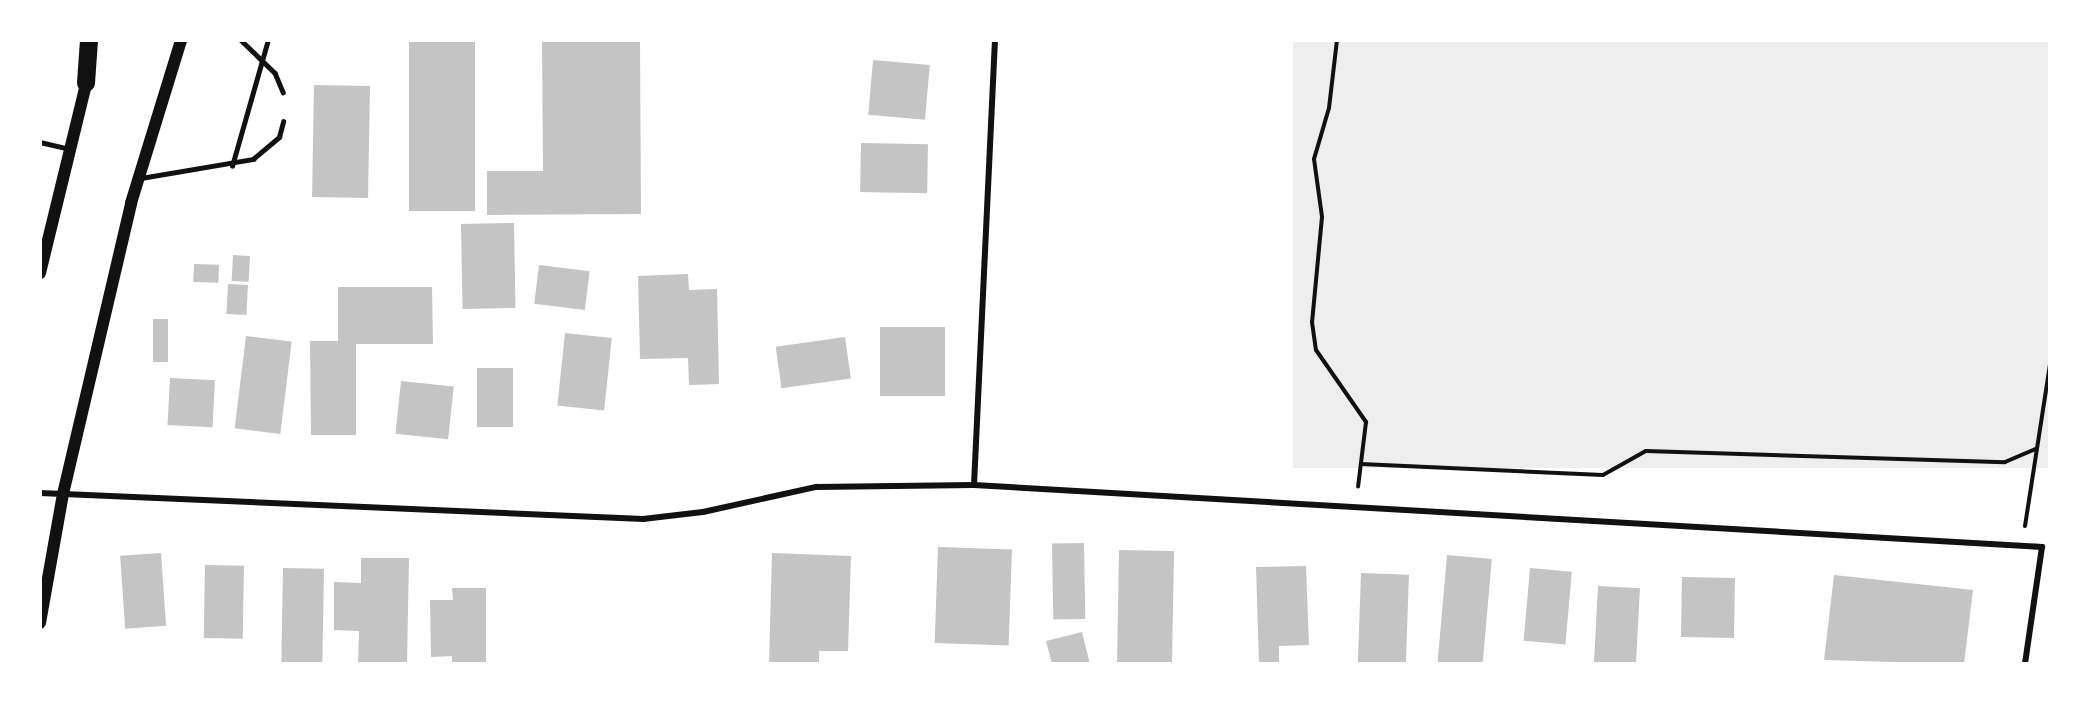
<!DOCTYPE html>
<style>
body{margin:0}
#map{position:relative;width:2090px;height:704px;overflow:hidden;background:#fff;font-family:"Exo 2",sans-serif}
div>[style]{position:absolute}
.green>*{inset:0;background:#eee;transform-origin:0 0}
.building>*{inset:0;background:#c4c4c4;transform-origin:0 0}
.path>*{height:4px;margin:-2px;padding:0 2px;transform-origin:2px;border-radius:2px;background:#111}
.service>*{height:4.5px;margin:-2.25px;padding:0 2.25px;transform-origin:2.25px;border-radius:2.25px;background:#111}
.minor>*{height:6px;margin:-3px;padding:0 3px;transform-origin:3px;border-radius:3px;background:#111}
.secondary>*{height:12px;margin:-6px;padding:0 6px;transform-origin:6px;border-radius:6px;background:#111}
.motorway>*{height:18px;margin:-9px;padding:0 9px;transform-origin:9px;border-radius:9px;background:#111}
span{translate:-50% -50%;white-space:nowrap;text-align:center;line-height:1.15;-webkit-text-stroke:6px #fff;paint-order:stroke}
.frame{position:absolute;inset:0;border:42px solid #fff;pointer-events:none}
</style>
<div id="map">
<div class="green">
<i style="left:1293px;top:41px;width:756px;height:427px"></i>
</div>
<div class="building">
<i style="left:409px;top:40px;width:66px;height:171px"></i>
<i style="clip-path:polygon(542px 40px,640px 40px,641px 214px,487px 215px,487px 171px,543px 171px)"></i>
<i style="left:873px;top:60px;width:57px;height:55px;rotate:5deg"></i>
<i style="left:314px;top:85px;width:56px;height:112px;rotate:1deg"></i>
<i style="left:861px;top:143px;width:67px;height:49px;rotate:1deg"></i>
<i style="left:514px;top:223px;width:85px;height:53px;rotate:89deg"></i>
<i style="left:233px;top:255px;width:17px;height:26px;rotate:3deg"></i>
<i style="left:194px;top:264px;width:25px;height:18px;rotate:2deg"></i>
<i style="left:539px;top:265px;width:51px;height:39px;rotate:7deg"></i>
<i style="clip-path:polygon(688px 274px,689px 290px,717px 289px,719px 384px,689px 385px,688px 358px,640px 359px,638px 276px)"></i>
<i style="left:228px;top:284px;width:20px;height:30px;rotate:3deg"></i>
<i style="clip-path:polygon(338px 287px,432px 287px,433px 344px,356px 344px,356px 435px,311px 435px,310px 341px,338px 341px)"></i>
<i style="left:153px;top:319px;width:15px;height:43px"></i>
<i style="left:880px;top:327px;width:65px;height:69px"></i>
<i style="left:565px;top:333px;width:47px;height:73px;rotate:6deg"></i>
<i style="left:246px;top:336px;width:46px;height:93px;rotate:7deg"></i>
<i style="left:845px;top:337px;width:42px;height:70px;rotate:82deg"></i>
<i style="left:477px;top:368px;width:36px;height:59px"></i>
<i style="left:170px;top:378px;width:45px;height:47px;rotate:3deg"></i>
<i style="left:401px;top:381px;width:53px;height:53px;rotate:6deg"></i>
<i style="left:1084px;top:543px;width:76px;height:32px;rotate:89deg"></i>
<i style="left:938px;top:547px;width:74px;height:96px;rotate:2deg"></i>
<i style="left:1119px;top:550px;width:55px;height:114px;rotate:1deg"></i>
<i style="left:161px;top:553px;width:73px;height:41px;rotate:86deg"></i>
<i style="clip-path:polygon(772px 553px,851px 556px,848px 651px,819px 651px,819px 664px,769px 664px)"></i>
<i style="left:1447px;top:555px;width:45px;height:109px;rotate:5deg"></i>
<i style="clip-path:polygon(361px 558px,409px 558px,407px 664px,358px 664px,359px 631px,334px 630px,334px 582px,361px 583px)"></i>
<i style="left:205px;top:565px;width:39px;height:73px;rotate:1deg"></i>
<i style="clip-path:polygon(1306px 566px,1309px 645px,1279px 646px,1279px 664px,1259px 664px,1256px 567px)"></i>
<i style="left:283px;top:568px;width:41px;height:96px;rotate:1deg"></i>
<i style="left:1530px;top:568px;width:42px;height:73px;rotate:5deg"></i>
<i style="left:1361px;top:573px;width:48px;height:91px;rotate:2deg"></i>
<i style="clip-path:polygon(1834px 575px,1973px 590px,1964px 664px,1824px 660px)"></i>
<i style="left:1682px;top:577px;width:53px;height:60px;rotate:1deg"></i>
<i style="left:1598px;top:586px;width:42px;height:78px;rotate:3deg"></i>
<i style="clip-path:polygon(452px 588px,486px 588px,486px 664px,452px 664px,452px 656px,431px 657px,430px 600px,453px 600px)"></i>
<i style="clip-path:polygon(1082px 632px,1090px 664px,1052px 664px,1046px 641px)"></i>
</div>
<div class="path">
<i style="left:1337px;top:40px;width:68px;rotate:96.7deg"></i>
<i style="left:1329px;top:108px;width:53px;rotate:106.4deg"></i>
<i style="left:1314px;top:159px;width:59px;rotate:82.1deg"></i>
<i style="left:1322px;top:217px;width:105px;rotate:95.4deg"></i>
<i style="left:1312px;top:322px;width:28px;rotate:82deg"></i>
<i style="left:1316px;top:350px;width:88px;rotate:55.2deg"></i>
<i style="left:1366px;top:422px;width:65px;rotate:97deg"></i>
<i style="left:1361px;top:464px;width:242px;rotate:2.6deg"></i>
<i style="left:1603px;top:475px;width:49px;rotate:-29.2deg"></i>
<i style="left:1646px;top:451px;width:359px;rotate:1.8deg"></i>
<i style="left:2005px;top:462px;width:33px;rotate:-23deg"></i>
<i style="left:2025px;top:526px;width:164px;rotate:-81.2deg"></i>
</div>
<div class="service">
<i style="left:241px;top:40px;width:47px;rotate:44.1deg"></i>
<i style="left:275px;top:73px;width:21px;rotate:67deg"></i>
<i style="left:40px;top:142px;width:31px;rotate:13deg"></i>
<i style="left:232px;top:166px;width:131px;rotate:-74.1deg"></i>
<i style="left:141px;top:178px;width:114px;rotate:-9.6deg"></i>
<i style="left:253px;top:159px;width:34px;rotate:-40deg"></i>
<i style="left:279px;top:137px;width:16px;rotate:-75deg"></i>
</div>
<div class="minor">
<i style="left:974px;top:485px;width:445px;rotate:-87.3deg"></i>
<i style="left:40px;top:493px;width:604px;rotate:2.47deg"></i>
<i style="left:643px;top:519px;width:60px;rotate:-6.7deg"></i>
<i style="left:703px;top:512px;width:116px;rotate:-12.5deg"></i>
<i style="left:816px;top:487px;width:158px;rotate:-0.7deg"></i>
<i style="left:974px;top:485px;width:1070px;rotate:3.32deg"></i>
<i style="left:2042px;top:547px;width:118px;rotate:98.3deg"></i>
</div>
<div class="secondary">
<i style="left:40px;top:273px;width:203px;rotate:-76.3deg"></i>
<i style="left:40px;top:623px;width:131px;rotate:-79.9deg"></i>
<i style="left:63px;top:494px;width:299px;rotate:-76.8deg"></i>
<i style="left:131px;top:203px;width:170px;rotate:-72.9deg"></i>
</div>
<div class="motorway">
<i style="left:86px;top:83px;width:43px;rotate:-86deg"></i>
</div>
<div class="frame"></div>
</div>
